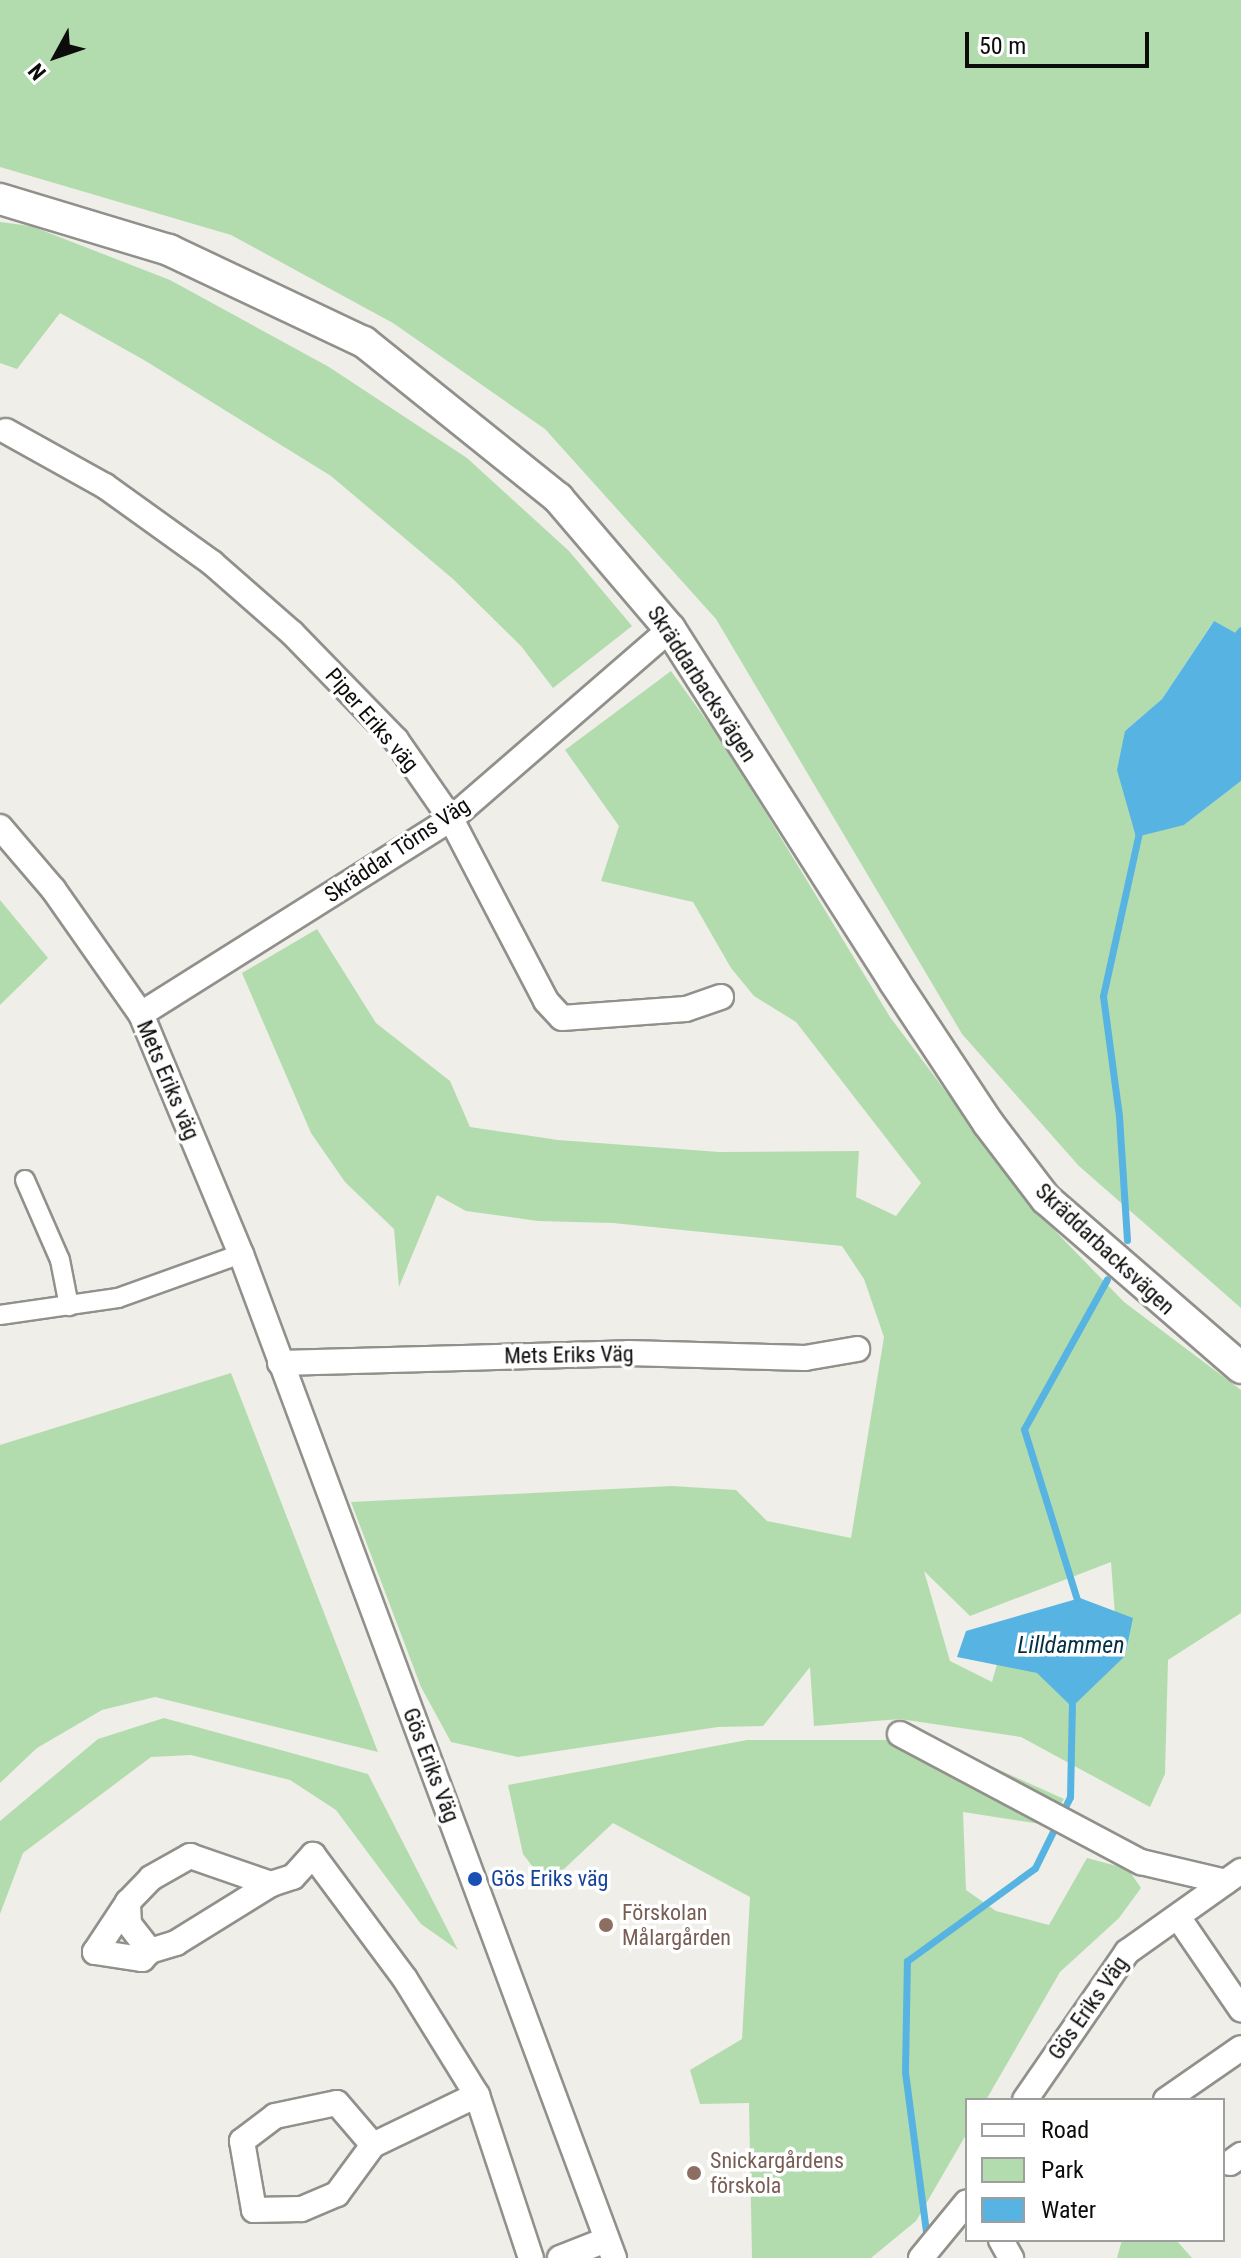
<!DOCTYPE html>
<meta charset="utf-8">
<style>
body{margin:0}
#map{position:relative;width:1241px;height:2258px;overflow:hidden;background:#efeee8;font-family:"Roboto Condensed",sans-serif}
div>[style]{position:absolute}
.green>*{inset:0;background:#b3dcae}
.water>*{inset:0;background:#57b4e2}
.stream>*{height:7px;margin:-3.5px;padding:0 3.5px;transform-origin:3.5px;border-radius:3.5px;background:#57b4e2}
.roads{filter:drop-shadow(2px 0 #91908b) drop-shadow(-2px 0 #91908b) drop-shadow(0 2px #91908b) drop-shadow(0 -2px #91908b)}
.pedestrian>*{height:18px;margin:-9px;padding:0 9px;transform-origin:9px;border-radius:9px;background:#fff}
.minor>*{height:24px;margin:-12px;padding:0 12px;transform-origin:12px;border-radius:12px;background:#fff}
.tertiary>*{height:30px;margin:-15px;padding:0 15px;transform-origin:15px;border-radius:15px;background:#fff}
.dots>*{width:22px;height:22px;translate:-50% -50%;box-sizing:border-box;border:4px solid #fff;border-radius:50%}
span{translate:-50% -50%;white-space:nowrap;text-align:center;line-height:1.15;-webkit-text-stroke:7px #fff;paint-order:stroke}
.street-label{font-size:22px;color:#0c0c0a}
.transit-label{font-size:22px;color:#164399}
.left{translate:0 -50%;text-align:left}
.education-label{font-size:22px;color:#785e54}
.water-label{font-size:24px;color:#043043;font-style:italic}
.legend{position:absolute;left:965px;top:2098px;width:260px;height:144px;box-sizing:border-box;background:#fff;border:2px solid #9e9e9d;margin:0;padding:10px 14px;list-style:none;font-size:24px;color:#0c0c0a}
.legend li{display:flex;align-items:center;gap:16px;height:40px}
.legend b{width:40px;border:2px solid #9e9e9d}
.north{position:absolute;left:16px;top:16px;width:80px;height:80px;-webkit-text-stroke:6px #fff;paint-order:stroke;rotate:230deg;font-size:22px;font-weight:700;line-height:32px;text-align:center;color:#0c0c0a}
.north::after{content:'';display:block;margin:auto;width:28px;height:36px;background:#0c0c0a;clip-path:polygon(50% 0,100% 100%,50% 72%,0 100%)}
.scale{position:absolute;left:965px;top:32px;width:184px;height:36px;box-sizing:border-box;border:4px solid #0c0c0a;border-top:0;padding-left:10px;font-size:24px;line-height:28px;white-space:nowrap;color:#0c0c0a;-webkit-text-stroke:6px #fff;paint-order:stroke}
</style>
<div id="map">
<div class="green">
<i style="clip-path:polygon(0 0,1241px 0,1241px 636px,1213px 622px,1162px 699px,1125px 731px,1184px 825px,1241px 781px,1241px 1308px,1079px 1166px,962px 1034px,716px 619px,545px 429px,393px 323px,231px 235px,0 167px)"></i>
<i style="clip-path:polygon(0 222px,31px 226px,170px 280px,329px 367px,467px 458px,569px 551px,632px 626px,553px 688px,521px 646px,453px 579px,331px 476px,144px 360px,60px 313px,17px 369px,0 363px)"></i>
<i style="clip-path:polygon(evenodd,671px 671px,725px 746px,890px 1017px,1034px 1209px,1124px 1302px,1241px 1390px,1241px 1613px,1168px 1660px,1165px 1774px,1150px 1807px,1021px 1737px,900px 1719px,814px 1726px,810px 1667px,763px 1726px,718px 1727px,518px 1757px,451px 1742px,421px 1687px,351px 1502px,672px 1486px,736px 1490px,767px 1521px,851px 1538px,884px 1337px,864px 1279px,842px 1246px,613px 1223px,538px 1221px,466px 1211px,437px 1195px,399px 1287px,394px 1229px,345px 1182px,311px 1133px,242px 973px,317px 929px,376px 1023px,450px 1081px,470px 1127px,558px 1140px,719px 1152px,859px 1151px,856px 1197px,896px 1216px,921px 1183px,796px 1022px,754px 996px,731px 968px,693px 902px,601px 881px,619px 826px,565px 750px,671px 671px,1111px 1562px,1117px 1642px,999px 1657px,992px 1682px,950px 1661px,924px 1571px,970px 1616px,1111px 1562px)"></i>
<i style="clip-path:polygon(0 900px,48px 958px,0 1005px)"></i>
<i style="clip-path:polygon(231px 1373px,378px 1752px,155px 1697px,102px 1710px,37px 1748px,0 1783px,0 1445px)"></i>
<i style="clip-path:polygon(164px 1718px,368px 1774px,458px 1950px,421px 1924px,336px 1810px,290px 1780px,191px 1755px,151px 1757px,23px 1853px,0 1914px,0 1821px,98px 1739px)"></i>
<i style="clip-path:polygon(747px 1740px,933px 1740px,1064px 1799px,1047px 1825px,963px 1812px,966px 1890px,996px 1911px,1049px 1925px,1087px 1858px,1128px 1869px,1141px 1888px,1119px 1918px,1060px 1972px,986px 2100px,967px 2100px,967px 2133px,916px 2221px,871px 2258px,752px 2258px,749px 2103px,700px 2104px,690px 2070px,742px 2039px,750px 1897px,613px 1823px,564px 1869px,539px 1875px,523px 1854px,508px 1785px)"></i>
<i style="clip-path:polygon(1122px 2240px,1176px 2240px,1192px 2258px,1117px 2258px)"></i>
</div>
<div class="water">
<i style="clip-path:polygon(1214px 621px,1241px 636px,1241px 781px,1184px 825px,1136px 837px,1117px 770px,1125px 731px,1162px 699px)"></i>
<i style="clip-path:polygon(1080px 1598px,1133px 1618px,1125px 1656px,1072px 1707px,1037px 1673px,957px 1657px,966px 1631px)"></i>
</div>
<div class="stream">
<i style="left:1232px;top:641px;width:14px;rotate:-51deg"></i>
<i style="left:1127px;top:1240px;width:124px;rotate:-93.7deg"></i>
<i style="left:1119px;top:1116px;width:121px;rotate:-97.6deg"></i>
<i style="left:1103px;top:996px;width:168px;rotate:-77.6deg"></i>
<i style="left:1079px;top:1606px;width:185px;rotate:-107.3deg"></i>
<i style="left:1024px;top:1429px;width:171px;rotate:-61deg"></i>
<i style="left:927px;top:2239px;width:169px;rotate:-97.5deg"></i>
<i style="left:905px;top:2071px;width:110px;rotate:-89deg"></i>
<i style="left:907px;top:1961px;width:158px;rotate:-36deg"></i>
<i style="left:1035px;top:1868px;width:79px;rotate:-63.8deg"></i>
<i style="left:1070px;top:1797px;width:99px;rotate:-88.8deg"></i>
</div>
<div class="roads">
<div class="pedestrian">
<i style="left:25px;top:1180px;width:87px;rotate:66.4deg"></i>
<i style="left:60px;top:1260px;width:47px;rotate:78.9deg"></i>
<i style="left:0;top:1315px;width:119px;rotate:-8.2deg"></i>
<i style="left:118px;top:1298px;width:131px;rotate:-19.7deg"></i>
</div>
<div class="minor">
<i style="left:6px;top:431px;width:113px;rotate:29.1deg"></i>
<i style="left:105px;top:486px;width:132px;rotate:35.7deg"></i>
<i style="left:212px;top:563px;width:106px;rotate:41.2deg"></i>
<i style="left:292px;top:633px;width:149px;rotate:45.8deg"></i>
<i style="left:396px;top:740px;width:96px;rotate:55.2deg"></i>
<i style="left:451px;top:819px;width:205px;rotate:62.4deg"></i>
<i style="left:546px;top:1001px;width:23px;rotate:47deg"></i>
<i style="left:562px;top:1018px;width:124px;rotate:-4.2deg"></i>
<i style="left:686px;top:1009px;width:37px;rotate:-19deg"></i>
<i style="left:0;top:827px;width:82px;rotate:49.5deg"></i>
<i style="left:53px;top:889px;width:153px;rotate:54.9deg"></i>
<i style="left:141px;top:1014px;width:260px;rotate:67.4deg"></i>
<i style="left:241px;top:1254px;width:1071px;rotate:69.62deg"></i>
<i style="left:141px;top:1014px;width:366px;rotate:-32.2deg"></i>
<i style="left:451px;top:819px;width:290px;rotate:-40.9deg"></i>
<i style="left:280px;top:1363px;width:348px;rotate:-1.6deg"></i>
<i style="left:628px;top:1353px;width:177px;rotate:1.6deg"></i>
<i style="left:805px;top:1358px;width:53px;rotate:-9.8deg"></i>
<i style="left:900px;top:1734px;width:273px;rotate:28deg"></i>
<i style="left:1141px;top:1862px;width:87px;rotate:13.2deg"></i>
<i style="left:271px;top:1884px;width:112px;rotate:148.2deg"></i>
<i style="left:176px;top:1943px;width:27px;rotate:163deg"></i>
<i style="left:150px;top:1951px;width:34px;rotate:-128deg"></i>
<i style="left:129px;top:1924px;width:22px;rotate:-93deg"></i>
<i style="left:128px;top:1902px;width:33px;rotate:-46deg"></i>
<i style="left:151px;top:1878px;width:45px;rotate:-29.4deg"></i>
<i style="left:190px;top:1856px;width:86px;rotate:19.1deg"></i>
<i style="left:271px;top:1884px;width:23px;rotate:-18deg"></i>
<i style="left:293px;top:1877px;width:30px;rotate:-48deg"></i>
<i style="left:313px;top:1855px;width:154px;rotate:53.4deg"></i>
<i style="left:405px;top:1979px;width:137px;rotate:58.2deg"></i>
<i style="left:477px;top:2095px;width:172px;rotate:71.7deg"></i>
<i style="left:128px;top:1902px;width:60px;rotate:123.4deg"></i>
<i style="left:95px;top:1952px;width:48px;rotate:8.5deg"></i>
<i style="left:142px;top:1959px;width:11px;rotate:-45deg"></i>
<i style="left:1178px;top:1917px;width:112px;rotate:55.6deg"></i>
<i style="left:1025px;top:2100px;width:180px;rotate:-55.4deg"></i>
<i style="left:1127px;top:1952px;width:140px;rotate:-35.4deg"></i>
<i style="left:1166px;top:2100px;width:91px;rotate:-34.7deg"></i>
<i style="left:373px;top:2145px;width:61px;rotate:126.3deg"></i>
<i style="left:337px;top:2194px;width:39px;rotate:157deg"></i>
<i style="left:301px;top:2209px;width:47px;rotate:178.8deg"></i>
<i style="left:254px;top:2210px;width:70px;rotate:-99.9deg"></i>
<i style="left:242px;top:2141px;width:41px;rotate:-37.1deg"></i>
<i style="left:275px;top:2116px;width:63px;rotate:-11.8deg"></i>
<i style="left:337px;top:2103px;width:55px;rotate:49.4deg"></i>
<i style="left:373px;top:2145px;width:115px;rotate:-25.7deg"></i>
<i style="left:1230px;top:2163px;width:14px;rotate:-36deg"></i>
<i style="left:1001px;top:2240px;width:21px;rotate:61deg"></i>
<i style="left:560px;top:2258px;width:49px;rotate:-21.4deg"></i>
<i style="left:921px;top:2258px;width:72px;rotate:-50.6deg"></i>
</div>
<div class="tertiary">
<i style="left:0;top:199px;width:177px;rotate:16.8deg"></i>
<i style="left:169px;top:250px;width:216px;rotate:25.3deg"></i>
<i style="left:364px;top:342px;width:249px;rotate:38.8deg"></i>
<i style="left:558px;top:498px;width:172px;rotate:49.5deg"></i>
<i style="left:670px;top:629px;width:417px;rotate:57.5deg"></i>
<i style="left:894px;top:981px;width:170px;rotate:56.5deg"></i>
<i style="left:988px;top:1123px;width:96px;rotate:52.7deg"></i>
<i style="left:1046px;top:1199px;width:258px;rotate:40.9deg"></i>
</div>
</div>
<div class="dots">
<i style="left:475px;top:1879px;background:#1a4fb4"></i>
<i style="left:606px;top:1925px;background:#8d6e63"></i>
<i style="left:694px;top:2173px;background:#8d6e63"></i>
</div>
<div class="street-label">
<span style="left:702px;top:684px;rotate:57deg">Skräddarbacksvägen</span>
<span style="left:372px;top:720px;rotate:49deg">Piper Eriks väg</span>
<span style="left:397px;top:850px;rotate:-34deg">Skräddar Törns Väg</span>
<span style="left:168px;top:1080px;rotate:67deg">Mets Eriks väg</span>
<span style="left:1105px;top:1249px;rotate:43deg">Skräddarbacksvägen</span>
<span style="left:569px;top:1355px;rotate:-1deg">Mets Eriks Väg</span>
<span style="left:431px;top:1765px;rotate:69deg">Gös Eriks Väg</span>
<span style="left:1088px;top:2008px;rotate:-55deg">Gös Eriks Väg</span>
</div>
<div class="transit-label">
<span class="left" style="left:491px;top:1879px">Gös Eriks väg</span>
</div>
<div class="education-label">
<span class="left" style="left:622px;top:1925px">Förskolan<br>Målargården</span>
<span class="left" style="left:710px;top:2173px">Snickargårdens<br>förskola</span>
</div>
<div class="water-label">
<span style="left:1071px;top:1646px">Lilldammen</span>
</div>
<ul class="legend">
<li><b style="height:10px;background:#fff"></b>Road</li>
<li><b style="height:22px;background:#b3dcae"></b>Park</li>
<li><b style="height:22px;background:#57b4e2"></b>Water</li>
</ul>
<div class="north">N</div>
<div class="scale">50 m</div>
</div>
